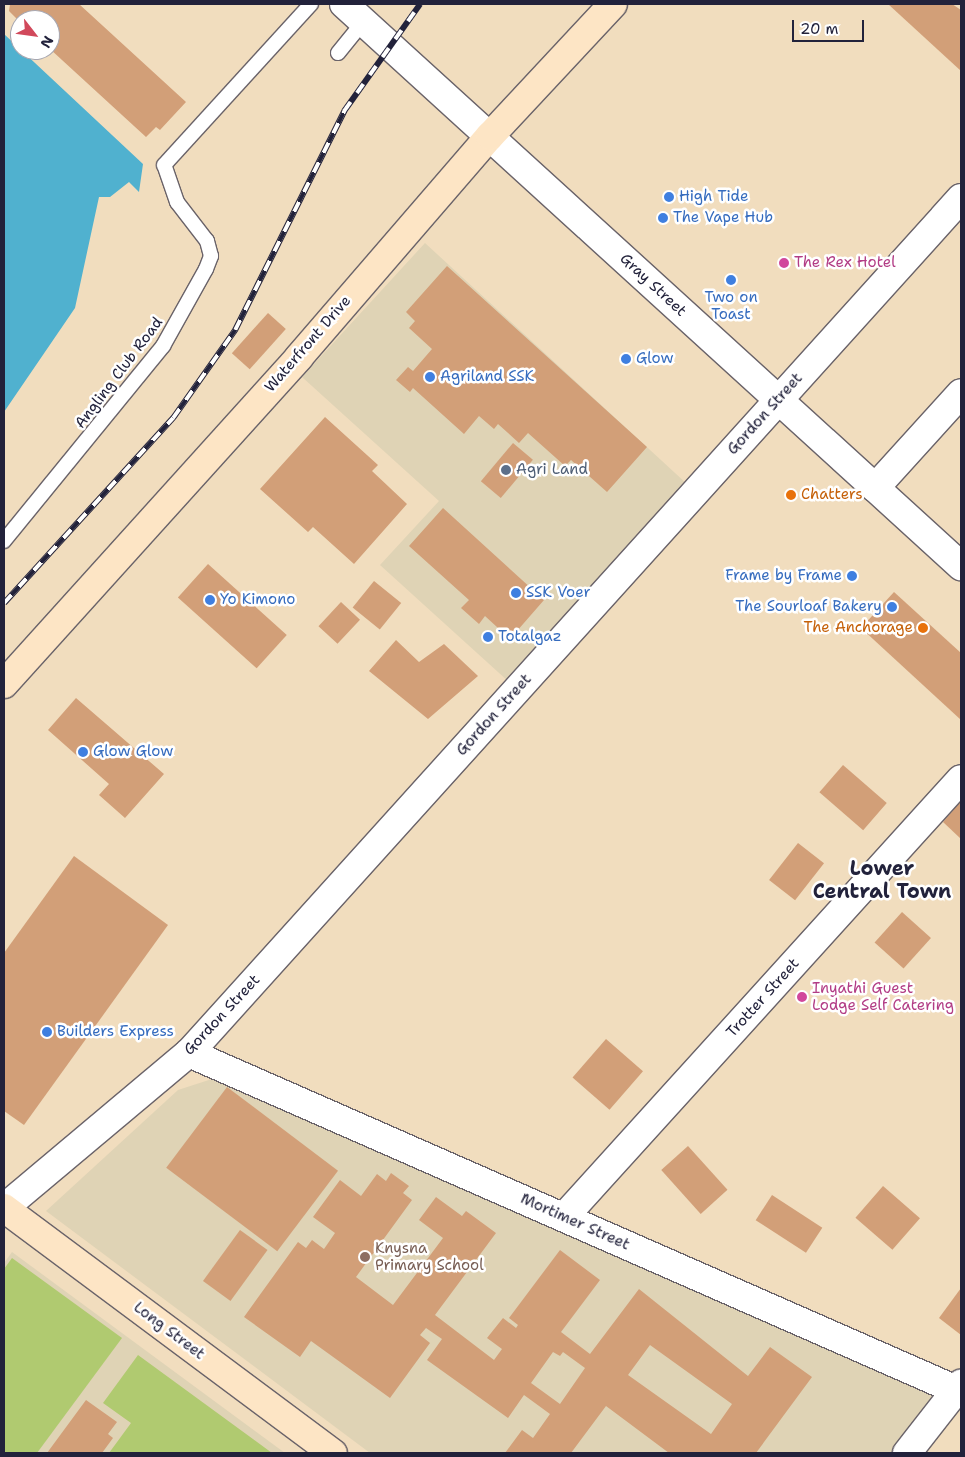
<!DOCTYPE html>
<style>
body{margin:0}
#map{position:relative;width:965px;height:1457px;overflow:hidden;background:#f1ddbe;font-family:"Shantell Sans",sans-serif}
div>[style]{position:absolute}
.built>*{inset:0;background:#dfd3b5}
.green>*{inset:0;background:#b0ca70}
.water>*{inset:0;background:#50b1cf}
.building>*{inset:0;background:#d29f78;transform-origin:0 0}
.roads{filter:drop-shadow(1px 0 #6a6369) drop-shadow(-1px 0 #6a6369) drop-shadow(0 1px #6a6369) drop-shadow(0 -1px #6a6369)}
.lane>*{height:14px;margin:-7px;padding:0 7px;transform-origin:7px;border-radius:7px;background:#fff}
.street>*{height:28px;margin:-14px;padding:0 14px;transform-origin:14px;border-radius:14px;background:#fff}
.secondary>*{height:28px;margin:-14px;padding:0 14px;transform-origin:14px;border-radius:14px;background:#fde5c5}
.rail>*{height:5.5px;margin-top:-2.75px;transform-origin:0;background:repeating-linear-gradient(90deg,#fff 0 11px,#22223b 0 22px);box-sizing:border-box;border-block:1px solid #22223b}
.dots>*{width:14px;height:14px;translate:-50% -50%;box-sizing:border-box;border:2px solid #fff;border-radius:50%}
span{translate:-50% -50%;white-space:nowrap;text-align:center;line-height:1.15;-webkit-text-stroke:5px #fff;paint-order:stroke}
.shop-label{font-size:15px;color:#366cbe}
.left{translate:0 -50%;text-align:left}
.right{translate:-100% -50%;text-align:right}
.hotel-label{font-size:15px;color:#b23c85}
.street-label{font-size:15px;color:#22223b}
.service-label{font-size:15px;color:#4e5e75}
.food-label{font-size:15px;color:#c56008}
.education-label{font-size:15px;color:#785e54}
.district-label{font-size:20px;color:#22223b;font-weight:700}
.frame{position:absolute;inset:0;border:5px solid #22223b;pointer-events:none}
.north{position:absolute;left:10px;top:10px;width:50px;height:50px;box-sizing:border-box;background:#fff;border:1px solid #a7a7b1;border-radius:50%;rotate:120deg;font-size:14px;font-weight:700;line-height:20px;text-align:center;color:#22223b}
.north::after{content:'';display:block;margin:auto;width:18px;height:22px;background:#d1495b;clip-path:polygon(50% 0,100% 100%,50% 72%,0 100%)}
.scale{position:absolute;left:792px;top:20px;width:72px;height:22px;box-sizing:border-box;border:2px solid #22223b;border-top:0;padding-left:6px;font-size:15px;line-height:18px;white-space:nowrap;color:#22223b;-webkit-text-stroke:4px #fff;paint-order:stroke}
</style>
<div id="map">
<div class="built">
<i style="clip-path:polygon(425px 243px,687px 484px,509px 682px,380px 565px,439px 501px,302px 377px)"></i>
<i style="clip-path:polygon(212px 1079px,943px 1397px,896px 1453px,370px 1453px,46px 1211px,178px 1090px)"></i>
<i style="clip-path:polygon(12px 1252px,285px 1453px,4px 1453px,4px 1263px)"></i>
</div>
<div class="green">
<i style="clip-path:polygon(12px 1258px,122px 1338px,37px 1453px,4px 1453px,4px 1269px)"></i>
<i style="clip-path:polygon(138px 1355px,272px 1453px,109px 1453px,131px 1423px,103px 1403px)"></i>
</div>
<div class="water">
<i style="clip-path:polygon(4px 34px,143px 164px,139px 192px,129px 182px,110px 197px,99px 197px,75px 308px,4px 412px)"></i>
</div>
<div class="building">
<i style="clip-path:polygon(10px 4px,79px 4px,186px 102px,160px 130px,156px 127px,146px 137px,50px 49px,50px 20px,20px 22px,9px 11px)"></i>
<i style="clip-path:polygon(888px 4px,952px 4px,961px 10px,961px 71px)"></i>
<i style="clip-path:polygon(447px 266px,647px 447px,607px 492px,571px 460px,565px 466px,528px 433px,519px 443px,498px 424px,494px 429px,479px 416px,464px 434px,413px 388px,410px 392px,396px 380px,408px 367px,413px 371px,432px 349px,409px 328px,415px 321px,406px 312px)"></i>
<i style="left:268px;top:313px;width:24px;height:54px;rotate:42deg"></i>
<i style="clip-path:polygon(325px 417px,378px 465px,372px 471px,407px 504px,354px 564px,313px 527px,308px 532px,260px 489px)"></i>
<i style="left:513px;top:443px;width:26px;height:50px;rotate:40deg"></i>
<i style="clip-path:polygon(443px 508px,544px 600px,510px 639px,485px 616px,479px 624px,461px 608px,469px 600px,409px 546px)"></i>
<i style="left:208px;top:564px;width:106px;height:45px;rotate:42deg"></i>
<i style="left:374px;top:581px;width:35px;height:34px;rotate:39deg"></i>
<i style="clip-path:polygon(894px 592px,961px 653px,961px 720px,861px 628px)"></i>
<i style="left:341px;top:602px;width:26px;height:33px;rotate:43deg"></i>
<i style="clip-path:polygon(396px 640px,419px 662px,444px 644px,478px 676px,428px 719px,369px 671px)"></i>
<i style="clip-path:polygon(76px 698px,164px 774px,125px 818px,99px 795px,109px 784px,48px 730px)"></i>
<i style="left:843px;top:765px;width:58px;height:36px;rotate:41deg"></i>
<i style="clip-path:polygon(961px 801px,961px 839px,943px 822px)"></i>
<i style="left:798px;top:843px;width:33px;height:47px;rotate:38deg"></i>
<i style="clip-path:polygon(74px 856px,168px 925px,24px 1125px,4px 1111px,4px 953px)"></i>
<i style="left:902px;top:912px;width:39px;height:41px;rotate:42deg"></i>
<i style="left:606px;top:1039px;width:49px;height:51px;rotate:41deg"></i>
<i style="left:227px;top:1087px;width:139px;height:101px;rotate:37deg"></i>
<i style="left:688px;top:1146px;width:59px;height:36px;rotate:48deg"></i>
<i style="clip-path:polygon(evenodd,391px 1173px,409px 1186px,403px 1193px,412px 1200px,356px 1277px,393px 1305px,443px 1238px,419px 1220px,436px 1197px,462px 1216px,466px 1211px,496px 1233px,435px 1315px,494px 1360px,502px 1349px,487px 1338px,503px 1318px,516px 1328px,518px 1325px,509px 1318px,560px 1250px,600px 1280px,561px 1332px,590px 1354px,639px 1289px,748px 1376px,770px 1347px,812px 1377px,756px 1453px,669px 1453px,606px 1406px,571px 1453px,505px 1453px,522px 1430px,533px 1438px,550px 1414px,524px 1395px,508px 1418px,427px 1360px,442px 1339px,426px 1328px,420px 1335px,430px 1343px,390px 1398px,311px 1341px,300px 1357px,244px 1317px,298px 1242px,306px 1248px,312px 1240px,324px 1249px,335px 1233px,313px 1217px,340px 1180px,361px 1196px,377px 1174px,386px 1181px,391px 1173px,650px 1345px,732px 1404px,711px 1434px,628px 1375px,650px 1345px,391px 1173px,553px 1352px,560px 1356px,563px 1352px,585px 1368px,560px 1404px,531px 1383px,553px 1352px)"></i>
<i style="left:883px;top:1186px;width:49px;height:42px;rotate:41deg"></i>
<i style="left:772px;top:1195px;width:60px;height:30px;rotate:33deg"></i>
<i style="left:240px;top:1230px;width:34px;height:63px;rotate:36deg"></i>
<i style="clip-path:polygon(961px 1288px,961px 1335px,939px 1318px)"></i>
<i style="clip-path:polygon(86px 1400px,117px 1422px,108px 1434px,113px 1438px,102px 1453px,47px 1453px)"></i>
</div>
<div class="roads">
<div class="lane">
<i style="left:338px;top:53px;width:41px;rotate:-50.9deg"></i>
<i style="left:4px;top:541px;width:252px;rotate:-50.8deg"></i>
<i style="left:163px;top:346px;width:88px;rotate:-60.8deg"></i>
<i style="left:206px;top:269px;width:14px;rotate:-69deg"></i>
<i style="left:211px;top:256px;width:16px;rotate:-105deg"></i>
<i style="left:207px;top:241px;width:49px;rotate:-127.6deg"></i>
<i style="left:177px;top:202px;width:39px;rotate:-109deg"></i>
<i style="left:164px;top:165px;width:218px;rotate:-47.6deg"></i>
</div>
<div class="street">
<i style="left:344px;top:4px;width:835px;rotate:42.33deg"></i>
<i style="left:875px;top:488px;width:128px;rotate:-47.8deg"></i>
<i style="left:189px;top:1053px;width:843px;rotate:23.71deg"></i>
<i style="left:4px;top:1208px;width:241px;rotate:-40deg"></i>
<i style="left:189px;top:1053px;width:1152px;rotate:-47.92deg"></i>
<i style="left:564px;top:1217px;width:591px;rotate:-47.81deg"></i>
<i style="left:907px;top:1453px;width:88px;rotate:-52deg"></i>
</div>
<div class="secondary">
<i style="left:4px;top:684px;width:440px;rotate:-47.9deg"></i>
<i style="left:299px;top:357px;width:292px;rotate:-49.2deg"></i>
<i style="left:490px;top:136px;width:180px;rotate:-47deg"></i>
<i style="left:4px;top:1208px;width:410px;rotate:36.7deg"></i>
</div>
</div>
<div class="rail">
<i style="left:4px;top:603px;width:251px;rotate:-47.6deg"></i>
<i style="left:173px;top:418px;width:108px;rotate:-54.8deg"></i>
<i style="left:235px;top:330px;width:245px;rotate:-63.5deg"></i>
<i style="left:344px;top:111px;width:131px;rotate:-54.6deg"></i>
</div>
<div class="dots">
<i style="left:669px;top:197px;background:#3f7fe0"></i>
<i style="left:663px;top:218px;background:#3f7fe0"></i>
<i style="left:784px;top:263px;background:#d1479c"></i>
<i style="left:731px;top:280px;background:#3f7fe0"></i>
<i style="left:626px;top:359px;background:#3f7fe0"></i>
<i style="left:430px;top:377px;background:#3f7fe0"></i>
<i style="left:506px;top:470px;background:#5c6f8a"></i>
<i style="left:791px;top:495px;background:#e8710a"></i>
<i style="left:852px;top:576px;background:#3f7fe0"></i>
<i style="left:516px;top:593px;background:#3f7fe0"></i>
<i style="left:210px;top:600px;background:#3f7fe0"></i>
<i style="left:892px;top:607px;background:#3f7fe0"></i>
<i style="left:923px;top:628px;background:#e8710a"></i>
<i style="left:488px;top:637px;background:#3f7fe0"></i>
<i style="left:83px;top:752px;background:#3f7fe0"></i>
<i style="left:802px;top:997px;background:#d1479c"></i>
<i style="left:47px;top:1032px;background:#3f7fe0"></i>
<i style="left:365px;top:1257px;background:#8d6e63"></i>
</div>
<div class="shop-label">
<span class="left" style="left:679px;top:197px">High Tide</span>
<span class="left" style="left:673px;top:218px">The Vape Hub</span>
<span style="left:731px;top:306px">Two on<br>Toast</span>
<span class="left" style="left:636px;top:359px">Glow</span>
<span class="left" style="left:440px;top:377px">Agriland SSK</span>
<span class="right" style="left:842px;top:576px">Frame by Frame</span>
<span class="left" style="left:526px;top:593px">SSK Voer</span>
<span class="left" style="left:220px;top:600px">Yo Kimono</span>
<span class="right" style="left:882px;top:607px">The Sourloaf Bakery</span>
<span class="left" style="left:498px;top:637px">Totalgaz</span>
<span class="left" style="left:93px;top:752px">Glow Glow</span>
<span class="left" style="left:57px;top:1032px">Builders Express</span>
</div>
<div class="hotel-label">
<span class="left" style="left:794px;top:263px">The Rex Hotel</span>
<span class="left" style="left:812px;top:997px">Inyathi Guest<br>Lodge Self Catering</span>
</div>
<div class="street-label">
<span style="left:653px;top:285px;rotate:43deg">Gray Street</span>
<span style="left:308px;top:344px;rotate:-49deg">Waterfront Drive</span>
<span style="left:119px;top:373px;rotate:-53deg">Angling Club Road</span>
<span style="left:765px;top:414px;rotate:-48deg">Gordon Street</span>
<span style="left:494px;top:715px;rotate:-48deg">Gordon Street</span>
<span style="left:763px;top:998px;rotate:-48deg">Trotter Street</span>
<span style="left:222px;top:1015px;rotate:-47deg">Gordon Street</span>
<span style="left:575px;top:1222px;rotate:24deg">Mortimer Street</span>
<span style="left:169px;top:1331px;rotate:37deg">Long Street</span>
</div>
<div class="service-label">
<span class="left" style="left:516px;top:470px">Agri Land</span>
</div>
<div class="food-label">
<span class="left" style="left:801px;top:495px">Chatters</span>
<span class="right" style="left:913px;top:628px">The Anchorage</span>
</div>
<div class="education-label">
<span class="left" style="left:375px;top:1257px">Knysna<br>Primary School</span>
</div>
<div class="district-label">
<span style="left:882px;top:880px">Lower<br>Central Town</span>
</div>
<div class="frame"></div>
<div class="north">N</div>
<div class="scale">20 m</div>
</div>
